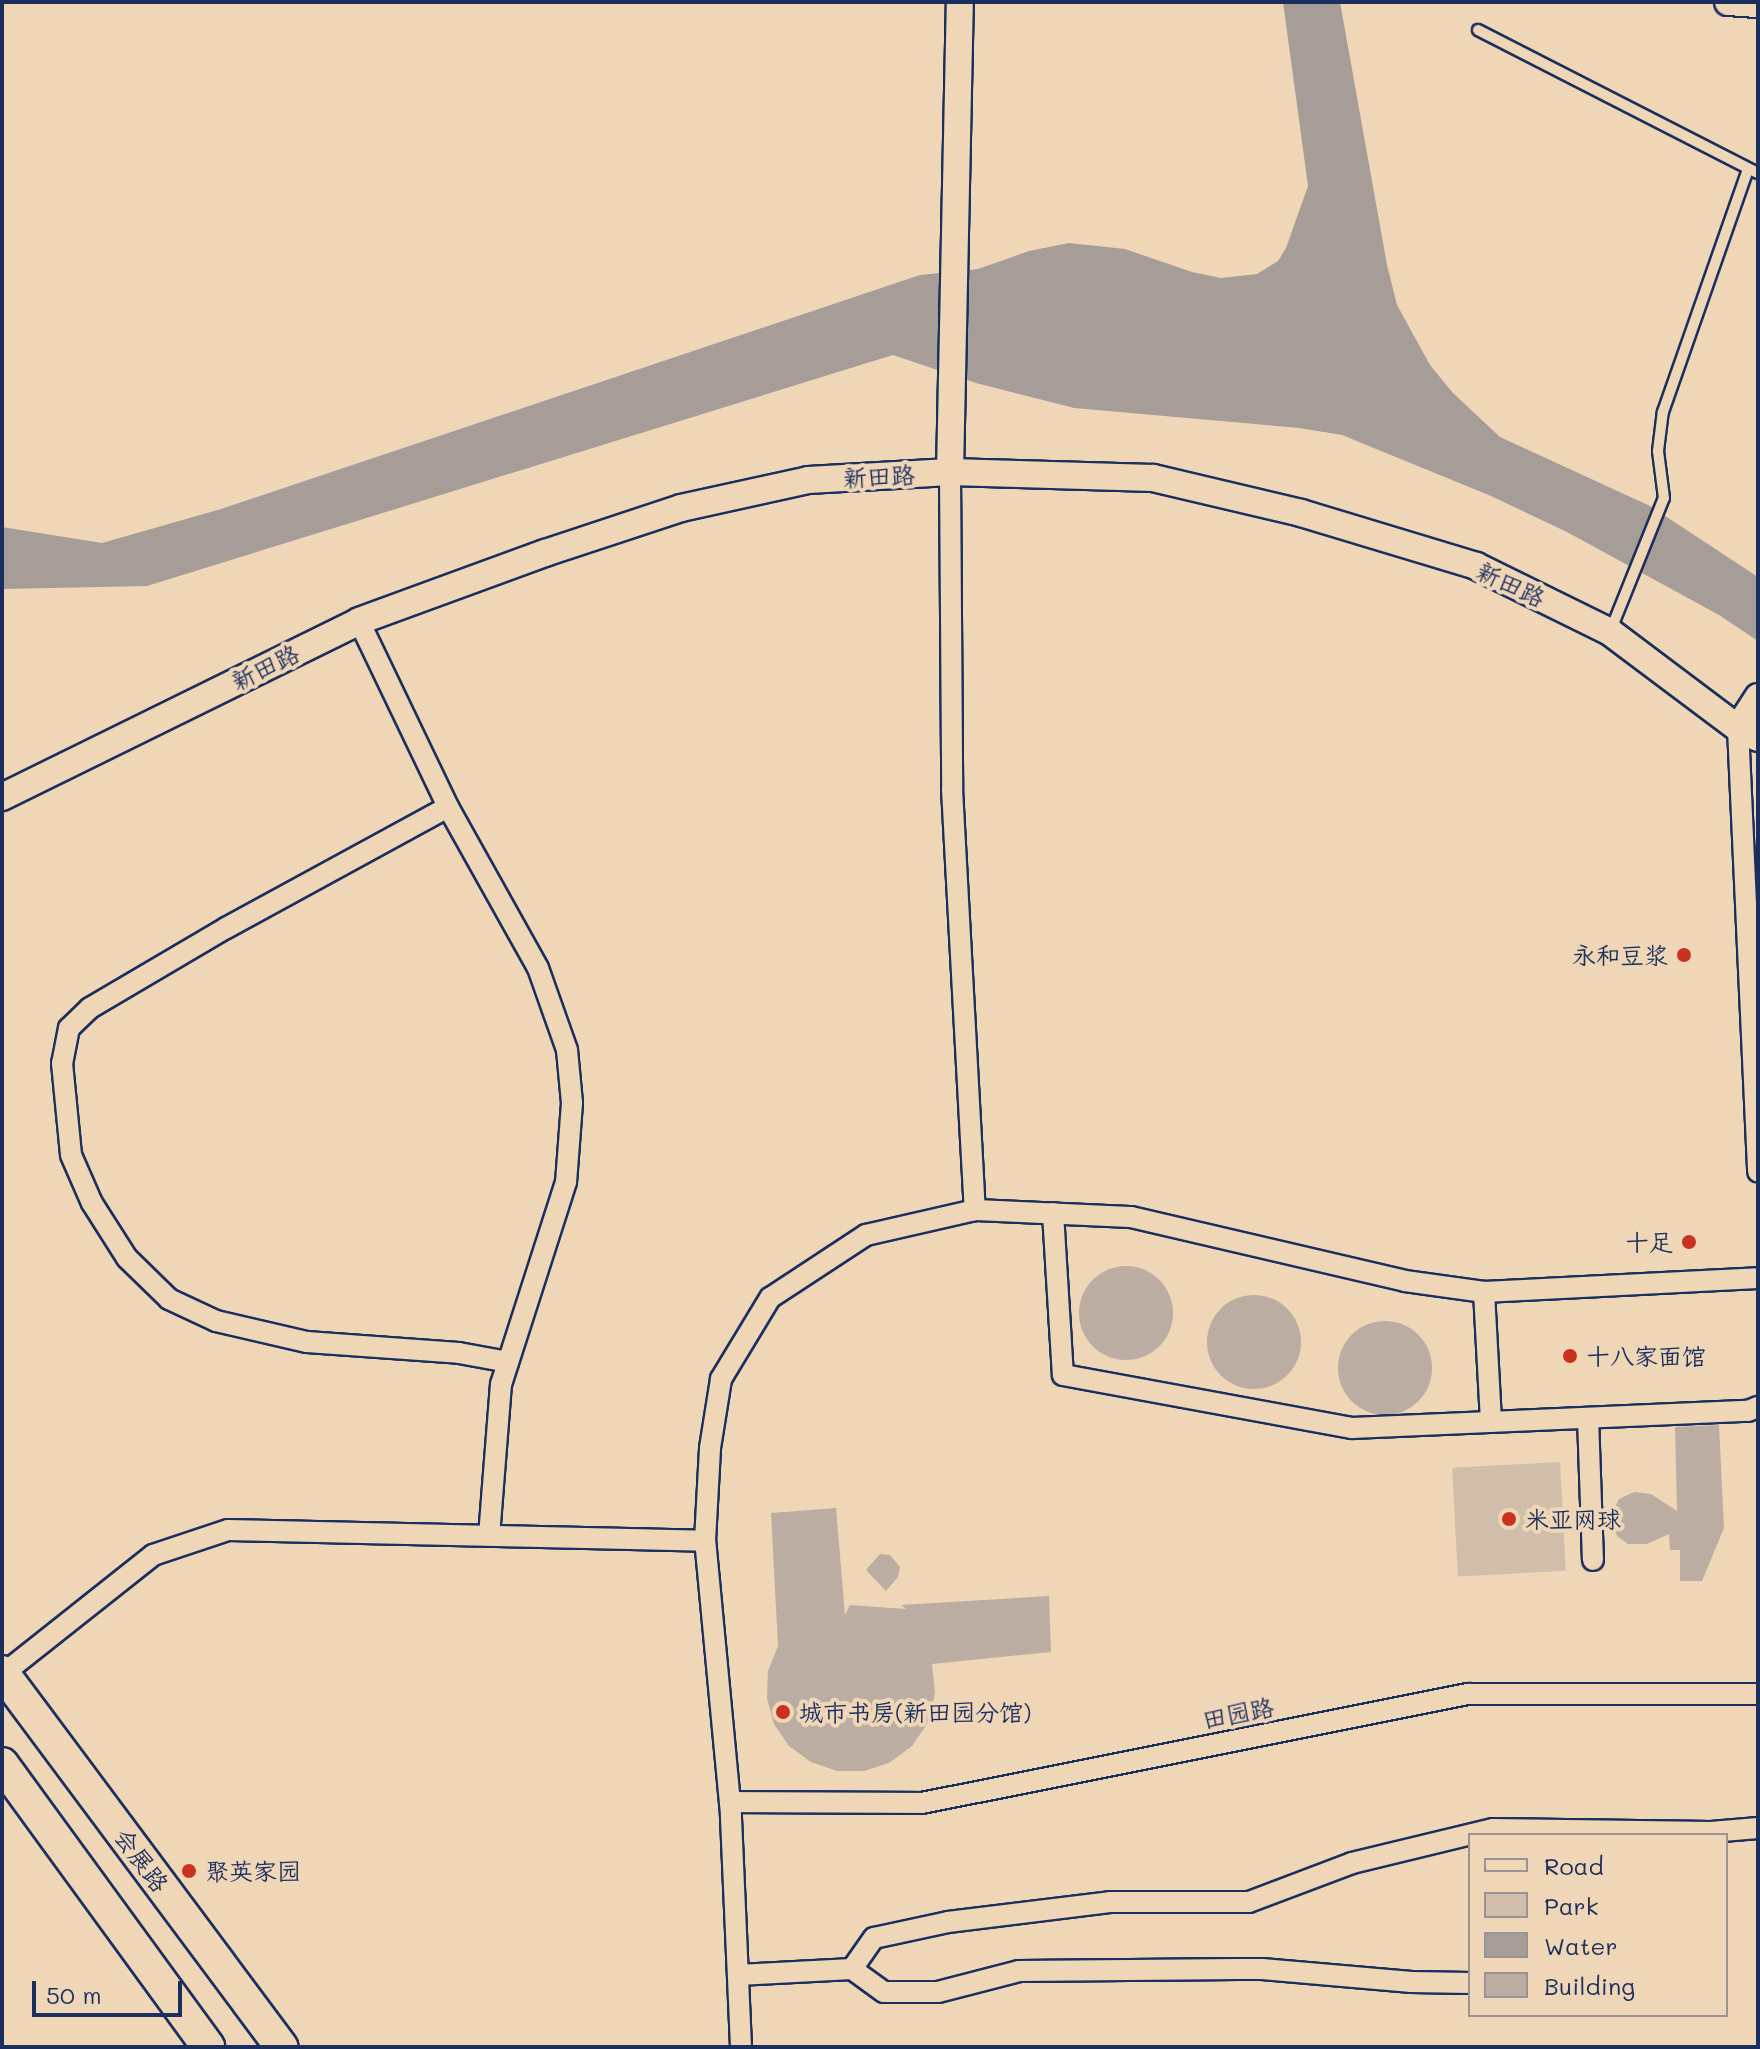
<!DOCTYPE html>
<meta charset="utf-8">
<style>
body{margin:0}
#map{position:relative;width:1760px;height:2049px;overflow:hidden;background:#efd6b7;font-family:Mali,"LXGW WenKai TC",sans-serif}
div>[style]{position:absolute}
.green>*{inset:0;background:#d0beaa;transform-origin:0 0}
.water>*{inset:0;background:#a69d98}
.building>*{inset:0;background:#bbada1}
.round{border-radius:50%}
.roads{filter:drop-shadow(2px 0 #1b2f5e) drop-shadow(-2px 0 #1b2f5e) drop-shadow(0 2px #1b2f5e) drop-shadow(0 -2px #1b2f5e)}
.service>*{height:10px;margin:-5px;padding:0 5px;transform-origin:5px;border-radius:5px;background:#efd6b7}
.minor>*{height:20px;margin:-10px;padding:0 10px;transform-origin:10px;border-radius:10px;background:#efd6b7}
.tertiary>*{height:26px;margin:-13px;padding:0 13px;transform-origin:13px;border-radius:13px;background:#efd6b7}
.primary>*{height:32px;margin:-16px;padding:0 16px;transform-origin:16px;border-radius:16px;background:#efd6b7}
.dots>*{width:22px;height:22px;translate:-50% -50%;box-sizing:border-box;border:4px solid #efd6b7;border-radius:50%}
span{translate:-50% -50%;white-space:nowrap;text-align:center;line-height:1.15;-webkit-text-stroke:8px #efd6b7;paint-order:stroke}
.street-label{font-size:24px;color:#1b2f5e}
.poi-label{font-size:24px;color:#1b2f5e}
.right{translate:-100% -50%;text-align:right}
.left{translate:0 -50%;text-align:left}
.frame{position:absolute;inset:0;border:4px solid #1b2f5e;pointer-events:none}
.legend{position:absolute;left:1468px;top:1833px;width:260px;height:184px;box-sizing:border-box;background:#efd6b7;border:2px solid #9a9393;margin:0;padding:10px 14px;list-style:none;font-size:24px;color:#1b2f5e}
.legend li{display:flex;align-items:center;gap:16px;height:40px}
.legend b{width:40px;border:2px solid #9a9393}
.scale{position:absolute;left:32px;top:1981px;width:150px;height:36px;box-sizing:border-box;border:4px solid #1b2f5e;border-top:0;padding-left:10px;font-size:24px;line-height:28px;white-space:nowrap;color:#1b2f5e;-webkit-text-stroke:6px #efd6b7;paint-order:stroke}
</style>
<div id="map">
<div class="green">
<i style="left:1560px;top:1462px;width:109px;height:108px;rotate:87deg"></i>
</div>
<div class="water">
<i style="clip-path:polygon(1283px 2px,1340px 2px,1387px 265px,1397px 305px,1430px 365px,1453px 393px,1500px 437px,1650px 506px,1758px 577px,1758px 641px,1719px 615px,1567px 532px,1491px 496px,1342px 435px,1299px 428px,1074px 408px,976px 383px,893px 355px,147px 586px,2px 589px,2px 527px,102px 543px,221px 509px,920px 275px,978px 269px,1029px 251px,1069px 243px,1125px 249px,1192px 272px,1221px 278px,1257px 274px,1278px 261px,1286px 248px,1308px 186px)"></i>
</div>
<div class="building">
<i class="round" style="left:1079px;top:1266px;width:94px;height:94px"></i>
<i class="round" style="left:1207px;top:1295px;width:94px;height:94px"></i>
<i class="round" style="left:1338px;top:1321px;width:94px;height:94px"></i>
<i style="clip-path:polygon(1719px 1425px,1724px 1528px,1702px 1581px,1680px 1581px,1680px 1550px,1670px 1550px,1669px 1534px,1647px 1544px,1628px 1544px,1617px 1536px,1611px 1514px,1619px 1499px,1634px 1492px,1651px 1494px,1677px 1511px,1675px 1427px)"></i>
<i style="clip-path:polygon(836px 1508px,845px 1615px,850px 1605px,906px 1609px,901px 1605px,1049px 1596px,1051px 1652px,932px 1664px,935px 1693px,929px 1721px,912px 1746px,889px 1763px,864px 1771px,837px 1771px,811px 1762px,789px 1746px,774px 1724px,767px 1698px,768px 1671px,778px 1646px,771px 1513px)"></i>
<i style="clip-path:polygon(880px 1554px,890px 1555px,900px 1567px,898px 1577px,886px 1591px,866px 1570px)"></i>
</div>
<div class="roads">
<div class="service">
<i style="left:1478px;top:30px;width:314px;rotate:27.1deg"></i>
<i style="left:1610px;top:632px;width:144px;rotate:-68.1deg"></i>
<i style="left:1664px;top:498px;width:47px;rotate:-97.3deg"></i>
<i style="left:1658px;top:451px;width:39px;rotate:-83deg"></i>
<i style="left:1663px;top:412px;width:257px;rotate:-70.7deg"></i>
</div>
<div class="minor">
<i style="left:950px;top:472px;width:317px;rotate:89.6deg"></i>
<i style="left:952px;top:789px;width:422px;rotate:86.9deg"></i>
<i style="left:359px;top:621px;width:206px;rotate:64.4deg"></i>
<i style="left:448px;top:807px;width:184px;rotate:60.8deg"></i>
<i style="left:538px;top:968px;width:87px;rotate:70.5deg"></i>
<i style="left:567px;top:1050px;width:53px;rotate:84.6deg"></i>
<i style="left:572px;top:1103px;width:79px;rotate:94.3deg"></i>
<i style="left:566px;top:1182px;width:212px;rotate:107.8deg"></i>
<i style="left:501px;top:1384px;width:152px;rotate:94.5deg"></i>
<i style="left:1738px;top:728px;width:444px;rotate:87.4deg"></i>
<i style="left:448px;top:807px;width:253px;rotate:151.4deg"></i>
<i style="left:226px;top:928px;width:158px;rotate:149.5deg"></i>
<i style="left:90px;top:1008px;width:29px;rotate:136deg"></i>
<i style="left:69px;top:1028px;width:36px;rotate:101deg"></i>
<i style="left:62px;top:1063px;width:92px;rotate:84.4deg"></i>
<i style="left:71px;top:1155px;width:52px;rotate:66.4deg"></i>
<i style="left:92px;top:1203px;width:65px;rotate:57.5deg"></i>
<i style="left:127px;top:1258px;width:59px;rotate:44.3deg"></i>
<i style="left:169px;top:1299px;width:52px;rotate:25.1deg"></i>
<i style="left:216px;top:1321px;width:93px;rotate:13deg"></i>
<i style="left:307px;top:1342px;width:152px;rotate:4.1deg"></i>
<i style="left:459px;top:1353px;width:50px;rotate:10.4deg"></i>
<i style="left:1053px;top:1213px;width:162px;rotate:86.5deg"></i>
<i style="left:1063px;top:1375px;width:294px;rotate:10.4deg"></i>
<i style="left:1352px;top:1428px;width:396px;rotate:-2.5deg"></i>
<i style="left:1748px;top:1411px;width:11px;rotate:-22deg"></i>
<i style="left:1484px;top:1292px;width:130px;rotate:86.9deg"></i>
<i style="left:1588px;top:1418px;width:142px;rotate:88deg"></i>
<i style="left:3px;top:1674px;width:191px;rotate:-38.4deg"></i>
<i style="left:153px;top:1555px;width:79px;rotate:-18.4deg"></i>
<i style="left:228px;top:1530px;width:477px;rotate:1.3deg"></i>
<i style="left:730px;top:1802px;width:192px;rotate:0.3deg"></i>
<i style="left:922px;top:1803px;width:557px;rotate:-11.29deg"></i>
<i style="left:1468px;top:1694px;width:290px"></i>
<i style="left:852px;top:1969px;width:39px;rotate:36deg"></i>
<i style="left:884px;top:1992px;width:54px"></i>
<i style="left:938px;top:1992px;width:84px;rotate:-14.5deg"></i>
<i style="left:1019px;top:1971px;width:243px;rotate:-0.5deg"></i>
<i style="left:1262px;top:1969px;width:150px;rotate:5deg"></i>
<i style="left:1411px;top:1982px;width:59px;rotate:1deg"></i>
<i style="left:738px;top:1975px;width:114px;rotate:-3deg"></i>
<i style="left:852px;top:1969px;width:38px;rotate:-55deg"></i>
<i style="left:874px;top:1938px;width:76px;rotate:-12.2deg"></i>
<i style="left:948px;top:1922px;width:163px;rotate:-7deg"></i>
<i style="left:1110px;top:1902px;width:139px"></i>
<i style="left:1249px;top:1902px;width:110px;rotate:-20.7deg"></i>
<i style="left:1352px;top:1863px;width:145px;rotate:-13.6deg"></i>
<i style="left:1493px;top:1829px;width:218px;rotate:0.8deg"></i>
<i style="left:1711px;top:1832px;width:47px;rotate:-4.9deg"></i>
<i style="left:741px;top:2047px;width:233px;rotate:-92.5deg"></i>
<i style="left:731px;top:1814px;width:274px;rotate:-95.4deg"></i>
<i style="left:705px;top:1541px;width:93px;rotate:-86.9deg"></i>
<i style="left:710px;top:1448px;width:70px;rotate:-80.9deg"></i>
<i style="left:721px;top:1379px;width:95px;rotate:-58.8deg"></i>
<i style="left:770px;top:1298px;width:115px;rotate:-33.3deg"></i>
<i style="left:866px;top:1235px;width:112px;rotate:-12.9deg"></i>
<i style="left:975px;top:1210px;width:156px;rotate:2.6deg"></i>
<i style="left:1131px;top:1217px;width:281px;rotate:13.1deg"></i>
<i style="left:1405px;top:1281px;width:80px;rotate:7.9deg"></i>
<i style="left:1484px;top:1292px;width:274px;rotate:-2.9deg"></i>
</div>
<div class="tertiary">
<i style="left:1728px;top:2px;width:30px;rotate:4deg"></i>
<i style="left:950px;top:472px;width:470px;rotate:-88.8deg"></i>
<i style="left:1738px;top:728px;width:37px;rotate:-57deg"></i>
<i style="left:2px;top:797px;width:398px;rotate:-26.2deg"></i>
<i style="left:359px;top:621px;width:198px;rotate:-20.1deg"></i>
<i style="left:545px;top:553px;width:143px;rotate:-18.3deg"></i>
<i style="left:681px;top:508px;width:130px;rotate:-12.4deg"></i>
<i style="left:808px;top:480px;width:142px;rotate:-3.2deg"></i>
<i style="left:950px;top:472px;width:203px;rotate:1.7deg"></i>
<i style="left:1153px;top:478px;width:152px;rotate:13.3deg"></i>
<i style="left:1301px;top:513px;width:183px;rotate:16.8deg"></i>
<i style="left:1476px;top:566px;width:149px;rotate:26.2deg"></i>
<i style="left:1610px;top:632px;width:160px;rotate:36.9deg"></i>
<i style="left:1738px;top:728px;width:22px;rotate:27deg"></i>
</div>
<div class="primary">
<i style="left:2px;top:1672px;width:468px;rotate:53.3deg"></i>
<i style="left:2px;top:1764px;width:350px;rotate:53.9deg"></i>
</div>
</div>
<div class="dots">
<i style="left:1684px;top:955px;background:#c8321e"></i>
<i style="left:1689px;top:1242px;background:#c8321e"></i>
<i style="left:1570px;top:1356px;background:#c8321e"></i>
<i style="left:1509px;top:1519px;background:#c8321e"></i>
<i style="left:783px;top:1712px;background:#c8321e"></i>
<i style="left:189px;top:1871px;background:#c8321e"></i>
</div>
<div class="street-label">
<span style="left:879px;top:476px;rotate:-3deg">新田路</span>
<span style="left:1511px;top:584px;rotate:25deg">新田路</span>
<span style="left:265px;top:667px;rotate:-26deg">新田路</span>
<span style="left:1238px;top:1713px;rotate:-11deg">田园路</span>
<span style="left:142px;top:1860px;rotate:53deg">会展路</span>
</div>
<div class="poi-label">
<span class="right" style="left:1668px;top:955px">永和豆浆</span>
<span class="right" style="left:1673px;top:1242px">十足</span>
<span class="left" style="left:1586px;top:1356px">十八家面馆</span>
<span class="left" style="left:1525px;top:1519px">米亚网球</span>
<span class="left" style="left:799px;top:1712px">城市书房(新田园分馆)</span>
<span class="left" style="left:205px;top:1871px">聚英家园</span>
</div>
<div class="frame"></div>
<ul class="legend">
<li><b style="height:10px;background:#efd6b7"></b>Road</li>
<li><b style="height:22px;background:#d0beaa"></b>Park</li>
<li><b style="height:22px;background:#a69d98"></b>Water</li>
<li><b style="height:22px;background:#bbada1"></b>Building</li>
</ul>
<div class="scale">50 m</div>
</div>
